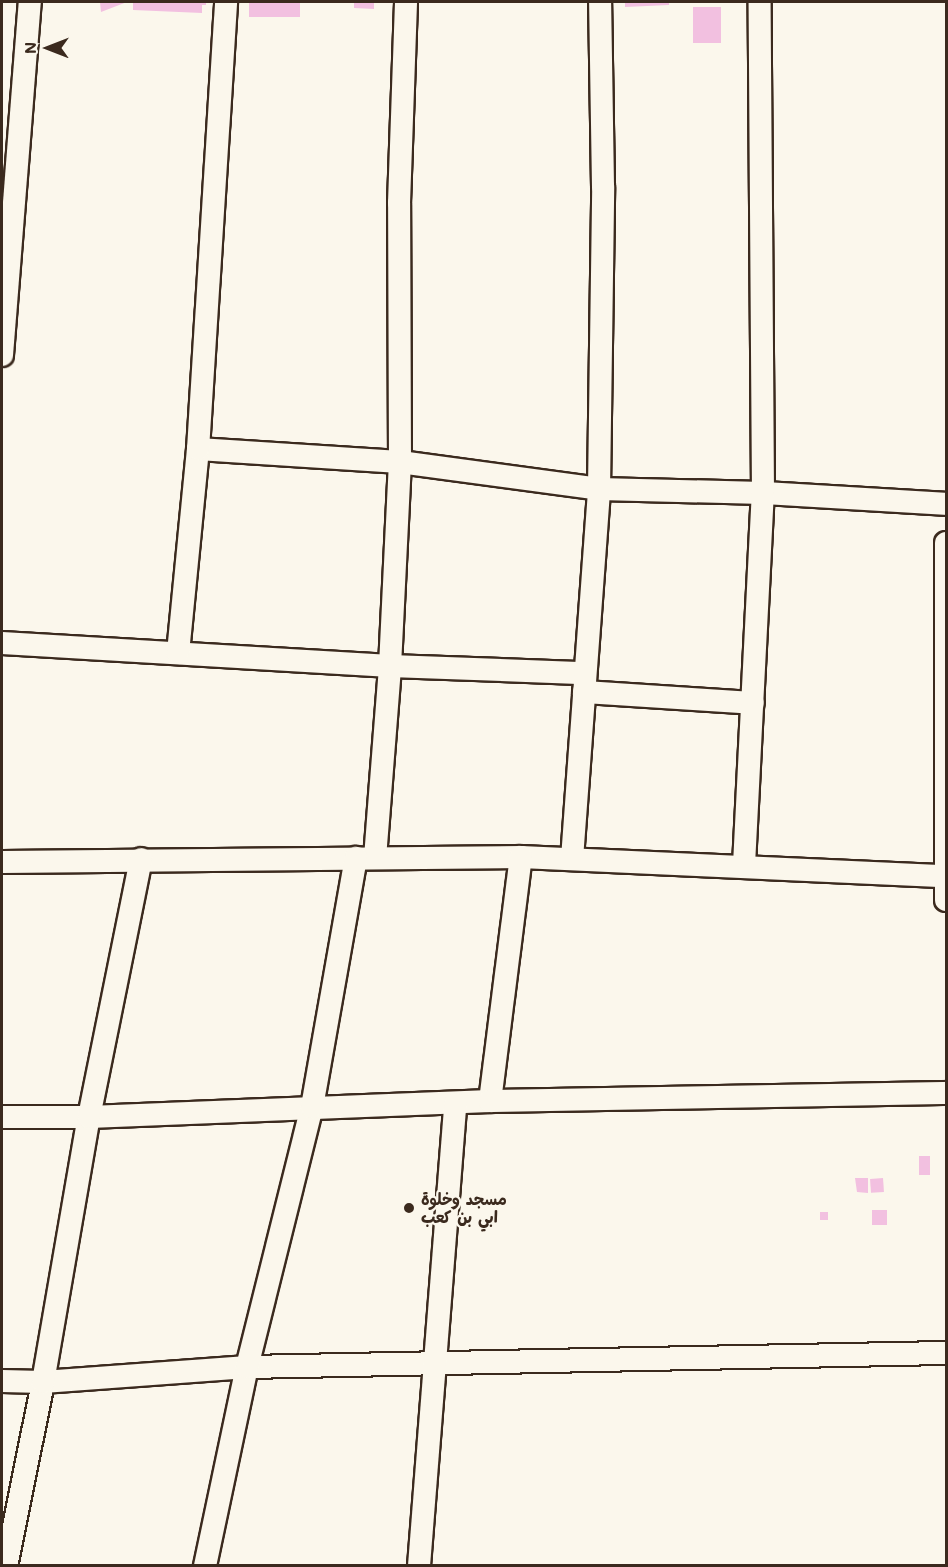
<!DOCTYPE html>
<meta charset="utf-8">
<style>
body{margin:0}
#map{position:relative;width:948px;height:1567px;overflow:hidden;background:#fbf7ec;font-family:Mali,"Playpen Sans Arabic",sans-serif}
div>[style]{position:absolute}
.building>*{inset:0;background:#f2c0e0;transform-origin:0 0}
.roads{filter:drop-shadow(2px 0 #3b2a1e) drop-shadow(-2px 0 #3b2a1e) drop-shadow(0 2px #3b2a1e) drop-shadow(0 -2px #3b2a1e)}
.street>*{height:22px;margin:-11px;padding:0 11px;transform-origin:11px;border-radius:11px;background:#fbf7ec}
.dots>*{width:16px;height:16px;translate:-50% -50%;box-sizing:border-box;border:3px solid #fbf7ec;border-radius:50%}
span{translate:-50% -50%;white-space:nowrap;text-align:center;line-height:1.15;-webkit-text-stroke:4.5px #fbf7ec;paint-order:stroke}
.poi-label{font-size:16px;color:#3b2a1e;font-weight:700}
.left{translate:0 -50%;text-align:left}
.frame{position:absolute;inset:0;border:3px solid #3b2a1e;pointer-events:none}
.north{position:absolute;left:18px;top:18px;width:60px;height:60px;-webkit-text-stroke:4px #fbf7ec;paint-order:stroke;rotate:270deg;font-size:16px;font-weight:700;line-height:24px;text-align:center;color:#3b2a1e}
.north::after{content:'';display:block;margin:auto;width:21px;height:27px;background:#3b2a1e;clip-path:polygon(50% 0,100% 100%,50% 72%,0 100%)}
</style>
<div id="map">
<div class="building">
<i style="clip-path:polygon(100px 2px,127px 2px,101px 12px)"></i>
<i style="clip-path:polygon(133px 2px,206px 2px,206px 5px,202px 5px,202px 13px,133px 10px)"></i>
<i style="left:249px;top:2px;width:51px;height:15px"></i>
<i style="clip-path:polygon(354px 2px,374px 2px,374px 9px,354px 8px)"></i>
<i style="clip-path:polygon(625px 2px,669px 2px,669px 5px,625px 7px)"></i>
<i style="left:693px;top:7px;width:28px;height:36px"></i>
<i style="left:919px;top:1156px;width:11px;height:19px"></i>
<i style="clip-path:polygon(855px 1178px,868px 1178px,868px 1193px,857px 1192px)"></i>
<i style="left:883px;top:1178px;width:14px;height:13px;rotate:86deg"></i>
<i style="left:887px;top:1210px;width:15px;height:15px;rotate:90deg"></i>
<i style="left:820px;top:1212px;width:8px;height:8px"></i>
</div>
<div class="roads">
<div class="street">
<i style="left:2px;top:355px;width:354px;rotate:-85.5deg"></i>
<i style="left:198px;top:449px;width:202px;rotate:3.7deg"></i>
<i style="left:400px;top:462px;width:201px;rotate:7.7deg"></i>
<i style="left:599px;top:489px;width:164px;rotate:1.4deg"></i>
<i style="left:763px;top:493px;width:183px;rotate:3.4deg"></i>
<i style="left:946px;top:543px;width:357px;rotate:90deg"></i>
<i style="left:2px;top:643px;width:389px;rotate:3.4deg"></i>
<i style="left:390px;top:666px;width:195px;rotate:2.1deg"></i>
<i style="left:178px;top:653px;width:205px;rotate:-84.4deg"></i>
<i style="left:198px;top:449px;width:448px;rotate:-86.4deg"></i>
<i style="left:584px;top:692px;width:169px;rotate:3.7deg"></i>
<i style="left:375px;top:858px;width:193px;rotate:-85.5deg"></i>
<i style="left:390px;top:666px;width:204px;rotate:-87.2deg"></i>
<i style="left:400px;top:462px;width:259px;rotate:-90.2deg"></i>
<i style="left:399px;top:203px;width:201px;rotate:-88deg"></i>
<i style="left:572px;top:859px;width:371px;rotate:-85.8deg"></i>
<i style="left:599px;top:489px;width:302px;rotate:-89.2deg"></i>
<i style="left:603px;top:187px;width:185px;rotate:-90.9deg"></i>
<i style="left:2px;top:862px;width:519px;rotate:-0.55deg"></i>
<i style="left:521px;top:857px;width:424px;rotate:2.6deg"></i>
<i style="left:744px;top:865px;width:372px;rotate:-87.1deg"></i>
<i style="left:763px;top:493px;width:491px;rotate:-90.4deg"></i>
<i style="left:490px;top:1101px;width:246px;rotate:-82.8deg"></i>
<i style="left:2px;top:1117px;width:87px"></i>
<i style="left:89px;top:1117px;width:401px;rotate:-2.3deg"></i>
<i style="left:490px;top:1101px;width:456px;rotate:-1deg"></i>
<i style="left:2px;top:1381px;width:41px;rotate:1.4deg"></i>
<i style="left:43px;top:1382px;width:205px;rotate:-4.2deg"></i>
<i style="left:247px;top:1367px;width:699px;rotate:-1.15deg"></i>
<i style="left:6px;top:1566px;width:188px;rotate:-78.6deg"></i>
<i style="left:43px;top:1382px;width:269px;rotate:-80.2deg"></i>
<i style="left:89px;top:1117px;width:263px;rotate:-78.6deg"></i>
<i style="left:205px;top:1566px;width:203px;rotate:-78.1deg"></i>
<i style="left:247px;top:1367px;width:268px;rotate:-76deg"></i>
<i style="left:312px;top:1107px;width:253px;rotate:-80deg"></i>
<i style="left:419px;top:1566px;width:463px;rotate:-85.5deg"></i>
</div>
</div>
<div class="dots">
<i style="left:409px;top:1208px;background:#3b2a1e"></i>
</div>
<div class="poi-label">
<span class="left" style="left:421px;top:1208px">مسجد وخلوة<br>ابي بن كعب</span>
</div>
<div class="frame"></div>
<div class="north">N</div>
</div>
